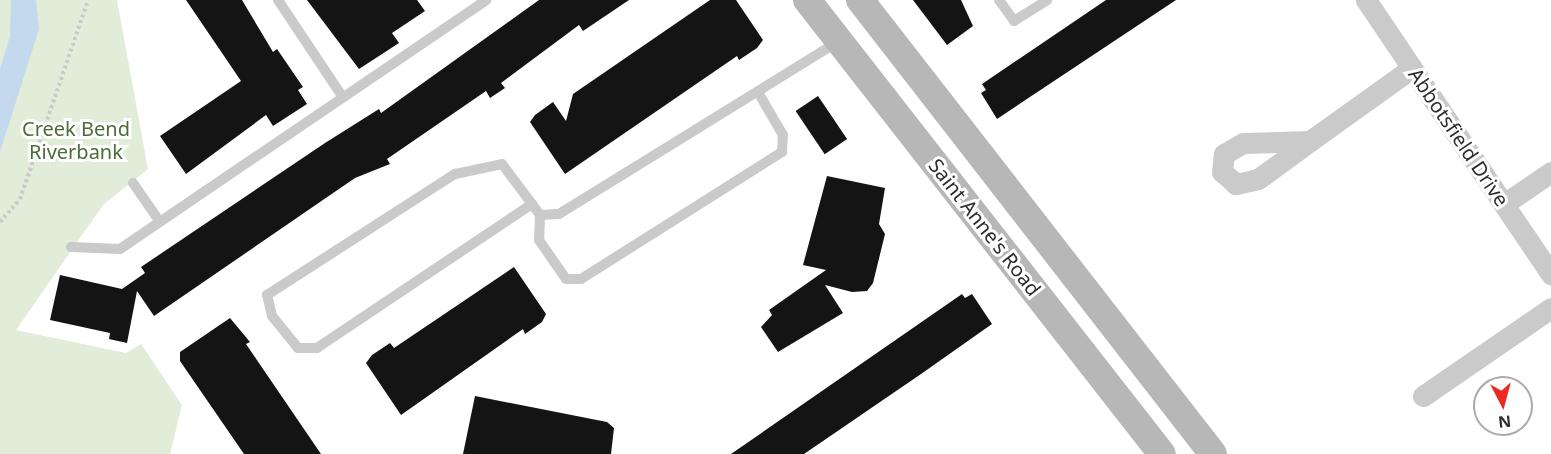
<!DOCTYPE html>
<style>
body{margin:0}
#map{position:relative;width:1551px;height:454px;overflow:hidden;background:#fff;font-family:"Noto Sans",sans-serif}
div>[style]{position:absolute}
.green>*{inset:0;background:#e1ecd9}
.water>*{inset:0;background:#c4d9ed}
.building>*{inset:0;background:#141414;transform-origin:0 0}
.path>*{height:4px;margin-top:-2px;transform-origin:0;background:repeating-linear-gradient(90deg,#cacaca 0 3px,transparent 0 6px)}
.lane>*{height:10px;margin:-5px;padding:0 5px;transform-origin:5px;border-radius:5px;background:#cacaca}
.street>*{height:21px;margin:-10.5px;padding:0 10.5px;transform-origin:10.5px;border-radius:10.5px;background:#cacaca}
.secondary>*{height:28px;margin:-14px;padding:0 14px;transform-origin:14px;border-radius:14px;background:#b7b7b7}
span{translate:-50% -50%;white-space:nowrap;text-align:center;line-height:1.15;-webkit-text-stroke:6px #fff;paint-order:stroke}
.park-label{font-size:20px;color:#4b6b38}
.street-label{font-size:20px;color:#2d2d2d}
.north{position:absolute;left:1473px;top:376px;width:60px;height:60px;box-sizing:border-box;background:#fff;border:2px solid #ababab;border-radius:50%;rotate:174deg;font-size:16px;font-weight:700;line-height:24px;text-align:center;color:#2d2d2d}
.north::after{content:'';display:block;margin:auto;width:21px;height:27px;background:#ef2824;clip-path:polygon(50% 0,100% 100%,50% 72%,0 100%)}
</style>
<div id="map">
<div class="green">
<i style="clip-path:polygon(0 0,117px 0,148px 169px,103px 205px,16px 330px,126px 353px,141px 344px,182px 405px,170px 454px,0 454px)"></i>
</div>
<div class="water">
<i style="clip-path:polygon(11px 0,36px 0,39px 29px,0 152px,0 69px,10px 36px)"></i>
</div>
<div class="building">
<i style="clip-path:polygon(186px 0,242px 0,273px 52px,277px 49px,303px 87px,298px 90px,307px 104px,273px 126px,266px 115px,186px 174px,160px 136px,241px 81px)"></i>
<i style="clip-path:polygon(307px 0,417px 0,425px 11px,392px 33px,399px 43px,359px 69px)"></i>
<i style="clip-path:polygon(539px 0,629px 0,583px 31px,579px 25px,501px 83px,505px 88px,490px 98px,486px 91px,387px 159px,390px 164px,355px 178px,154px 316px,137px 291px,127px 343px,109px 339px,110px 333px,50px 320px,60px 275px,122px 289px,145px 273px,141px 267px,325px 143px,379px 109px,381px 113px)"></i>
<i style="clip-path:polygon(710px 0,736px 0,763px 40px,757px 48px,739px 60px,737px 56px,565px 174px,530px 122px,535px 115px,553px 102px,566px 121px,573px 94px)"></i>
<i style="clip-path:polygon(913px 0,961px 0,973px 26px,947px 45px)"></i>
<i style="clip-path:polygon(1106px 0,1176px 0,997px 119px,981px 93px,986px 90px,982px 84px)"></i>
<i style="left:818px;top:96px;width:52px;height:27px;rotate:56deg"></i>
<i style="clip-path:polygon(827px 176px,885px 188px,879px 224px,885px 234px,873px 283px,867px 291px,852px 292px,825px 285px,843px 313px,778px 352px,761px 327px,772px 315px,769px 310px,826px 270px,803px 265px)"></i>
<i style="clip-path:polygon(514px 267px,546px 314px,542px 322px,525px 334px,523px 329px,401px 415px,366px 363px,372px 355px,390px 343px,394px 348px)"></i>
<i style="clip-path:polygon(962px 294px,965px 298px,972px 294px,992px 324px,921px 374px,804px 454px,731px 454px)"></i>
<i style="clip-path:polygon(230px 318px,250px 342px,246px 344px,321px 454px,244px 454px,180px 361px,180px 352px)"></i>
<i style="clip-path:polygon(475px 396px,607px 422px,614px 428px,611px 454px,463px 454px)"></i>
</div>
<div class="path">
<i style="left:0;top:222px;width:30px;rotate:-49deg"></i>
<i style="left:20px;top:199px;width:210px;rotate:-71.1deg"></i>
</div>
<div class="lane">
<i style="left:278px;top:0;width:115px;rotate:56.3deg"></i>
<i style="left:999px;top:0;width:26px;rotate:54deg"></i>
<i style="left:1014px;top:21px;width:39px;rotate:-32deg"></i>
<i style="left:133px;top:183px;width:47px;rotate:55.3deg"></i>
<i style="left:532px;top:204px;width:259px;rotate:146.2deg"></i>
<i style="left:317px;top:348px;width:19px;rotate:180deg"></i>
<i style="left:298px;top:348px;width:41px;rotate:-129.1deg"></i>
<i style="left:272px;top:316px;width:22px;rotate:-103deg"></i>
<i style="left:267px;top:295px;width:224px;rotate:-32.8deg"></i>
<i style="left:455px;top:174px;width:48px;rotate:-12deg"></i>
<i style="left:502px;top:164px;width:50px;rotate:53.1deg"></i>
<i style="left:532px;top:204px;width:14px;rotate:54deg"></i>
<i style="left:540px;top:215px;width:19px;rotate:-3deg"></i>
<i style="left:559px;top:214px;width:329px;rotate:-31.7deg"></i>
<i style="left:540px;top:215px;width:25px;rotate:92deg"></i>
<i style="left:539px;top:240px;width:47px;rotate:55.3deg"></i>
<i style="left:566px;top:279px;width:15px"></i>
<i style="left:581px;top:279px;width:238px;rotate:-32.3deg"></i>
<i style="left:782px;top:152px;width:17px;rotate:-87deg"></i>
<i style="left:783px;top:135px;width:48px;rotate:-120.3deg"></i>
<i style="left:71px;top:247px;width:49px;rotate:2.3deg"></i>
<i style="left:120px;top:249px;width:443px;rotate:-34.2deg"></i>
</div>
<div class="street">
<i style="left:1366px;top:0;width:331px;rotate:56deg"></i>
<i style="left:1310px;top:141px;width:64px;rotate:143.8deg"></i>
<i style="left:1258px;top:179px;width:23px;rotate:167deg"></i>
<i style="left:1236px;top:184px;width:18px;rotate:-139deg"></i>
<i style="left:1222px;top:172px;width:18px;rotate:-84deg"></i>
<i style="left:1224px;top:154px;width:22px;rotate:-30deg"></i>
<i style="left:1243px;top:143px;width:67px;rotate:-1.7deg"></i>
<i style="left:1310px;top:141px;width:125px;rotate:-35.6deg"></i>
<i style="left:1504px;top:204px;width:57px;rotate:-34.2deg"></i>
<i style="left:1423px;top:396px;width:155px;rotate:-34.5deg"></i>
</div>
<div class="secondary">
<i style="left:807px;top:0;width:576px;rotate:51.98deg"></i>
<i style="left:860px;top:0;width:575px;rotate:52.13deg"></i>
</div>
<div class="park-label">
<span style="left:76px;top:140px">Creek Bend<br>Riverbank</span>
</div>
<div class="street-label">
<span style="left:1459px;top:137px;rotate:56deg">Abbotsfield Drive</span>
<span style="left:985px;top:227px;rotate:52deg">Saint Anne's Road</span>
</div>
<div class="north">N</div>
</div>
